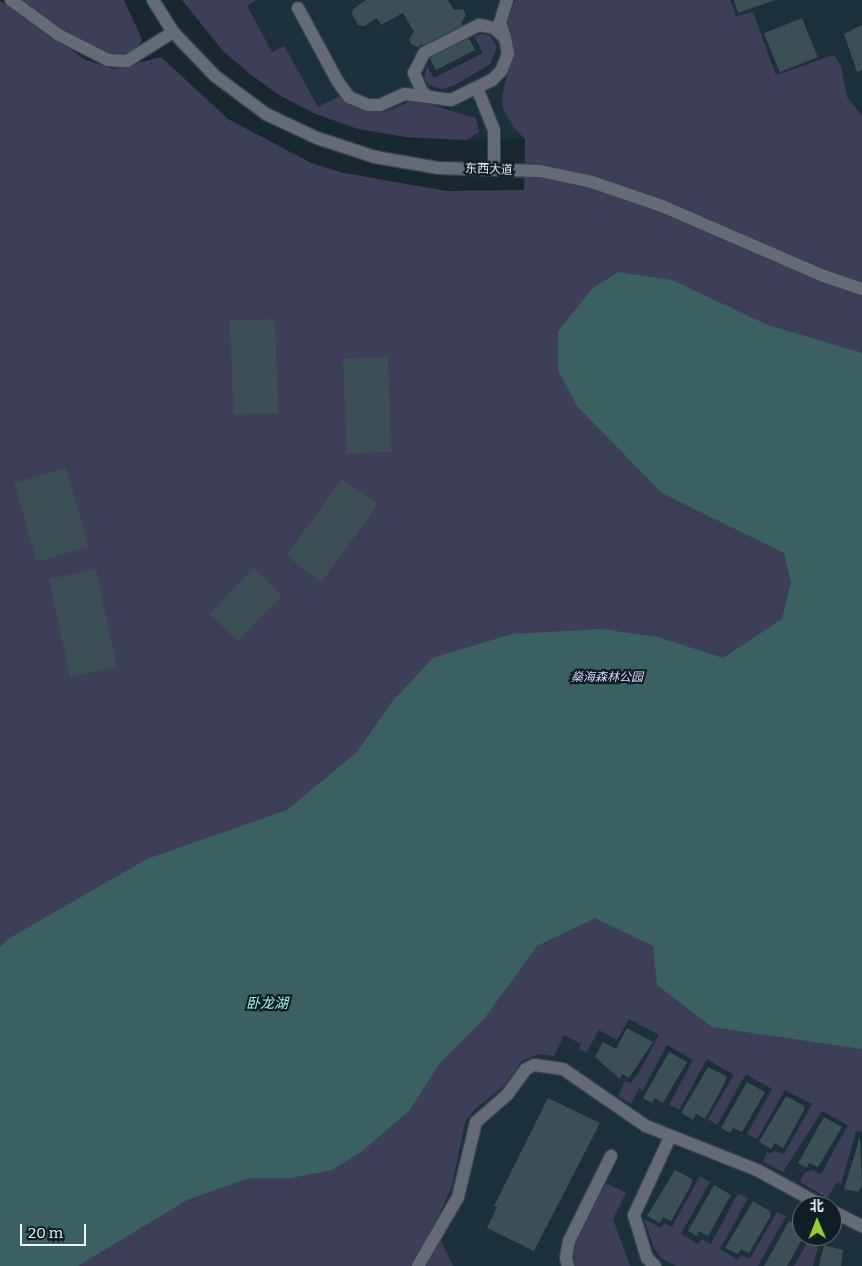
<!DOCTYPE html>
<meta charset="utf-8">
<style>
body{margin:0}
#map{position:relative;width:862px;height:1266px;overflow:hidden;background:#19272f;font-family:Bitter,"Noto Sans SC",serif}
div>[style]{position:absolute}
.built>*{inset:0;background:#1c303c}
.green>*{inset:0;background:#3d3f58}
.water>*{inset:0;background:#3a605f}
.building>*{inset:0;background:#3c4f54;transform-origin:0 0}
.roads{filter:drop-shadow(1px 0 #36444b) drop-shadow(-1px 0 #36444b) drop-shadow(0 1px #36444b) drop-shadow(0 -1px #36444b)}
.minor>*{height:12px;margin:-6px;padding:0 6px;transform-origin:6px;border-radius:6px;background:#646b76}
span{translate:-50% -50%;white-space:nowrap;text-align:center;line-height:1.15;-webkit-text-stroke:4.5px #101d25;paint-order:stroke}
.street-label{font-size:12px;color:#eaf3f8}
.park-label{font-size:12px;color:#d6dafa;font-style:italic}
.water-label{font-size:14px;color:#a5efec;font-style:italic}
.north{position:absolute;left:792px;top:1196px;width:50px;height:50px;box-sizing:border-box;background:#101d25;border:1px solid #677379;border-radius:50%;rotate:359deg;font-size:14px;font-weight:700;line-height:20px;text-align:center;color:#eaf3f8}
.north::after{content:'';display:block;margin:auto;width:18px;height:22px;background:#99cb36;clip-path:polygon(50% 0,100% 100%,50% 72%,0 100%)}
.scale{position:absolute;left:20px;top:1224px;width:66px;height:22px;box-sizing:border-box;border:2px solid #eaf3f8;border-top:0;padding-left:6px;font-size:15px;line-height:18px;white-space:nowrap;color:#eaf3f8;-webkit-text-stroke:4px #101d25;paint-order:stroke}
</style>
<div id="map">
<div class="built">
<i style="clip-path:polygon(182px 0,621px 0,514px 128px,525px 139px,466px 140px,406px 137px,358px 129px,310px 112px,279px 95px,223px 51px)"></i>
<i style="clip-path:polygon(684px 0,862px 0,862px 130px,844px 128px,715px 52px,685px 31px)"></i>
<i style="clip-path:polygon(evenodd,541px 968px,862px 1053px,862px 1266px,453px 1266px,428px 1214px,462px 1109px,541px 968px,802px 1206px,832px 1206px,832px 1236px,802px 1236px,802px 1206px)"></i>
</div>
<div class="green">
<i style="clip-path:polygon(22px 0,124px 0,142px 39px,137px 50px,128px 54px,115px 55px,104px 52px,63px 30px)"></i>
<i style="clip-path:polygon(182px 0,256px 0,247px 6px,272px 52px,284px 46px,318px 107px,339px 96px,361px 110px,374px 112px,387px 111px,411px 101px,421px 102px,476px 118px,479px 132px,466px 140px,406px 137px,358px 129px,316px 114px,279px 95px,250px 74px,223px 51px)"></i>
<i style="clip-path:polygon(516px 0,730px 0,736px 16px,753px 12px,776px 75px,834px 55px,841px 66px,847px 97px,862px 116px,862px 1132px,856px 1131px,841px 1185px,837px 1182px,827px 1198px,800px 1182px,804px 1173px,811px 1170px,821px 1174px,848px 1125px,822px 1111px,783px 1172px,763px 1162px,767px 1152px,771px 1154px,774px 1151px,784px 1154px,812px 1104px,785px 1090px,757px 1139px,747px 1134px,772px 1089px,746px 1074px,717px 1125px,708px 1119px,734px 1075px,707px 1059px,679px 1110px,669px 1105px,693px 1060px,667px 1045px,643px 1090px,639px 1088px,631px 1104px,618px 1096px,625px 1081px,631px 1083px,639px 1072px,659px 1035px,629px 1019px,617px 1040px,599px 1030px,586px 1053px,579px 1049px,581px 1044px,564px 1035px,554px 1056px,539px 1054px,522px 1061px,505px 1085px,475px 1109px,465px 1122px,452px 1186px,434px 1226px,453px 1266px,0 1266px,0 1px,86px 60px,114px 69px,161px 57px,228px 119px,311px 163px,344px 173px,447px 191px,524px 190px,525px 139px,514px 128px,503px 108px,502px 96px,514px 48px,507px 21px,509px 8px)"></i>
<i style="clip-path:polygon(482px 34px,490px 36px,497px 47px,490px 64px,453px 86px,442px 89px,429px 85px,424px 79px,427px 66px,434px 78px,483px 53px,474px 36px)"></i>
<i style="clip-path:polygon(700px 1176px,710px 1182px,681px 1234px,698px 1244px,702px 1239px,711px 1244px,738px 1193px,748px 1198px,720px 1249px,738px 1260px,741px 1255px,750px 1259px,777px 1212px,786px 1216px,758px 1266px,676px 1266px,662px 1259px,654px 1248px,644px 1219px,661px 1228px,664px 1223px,672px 1227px)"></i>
<i style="clip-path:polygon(606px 1183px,626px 1193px,613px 1219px,630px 1266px,575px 1266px,574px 1244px)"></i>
<i style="clip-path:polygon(811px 1236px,820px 1238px,813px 1266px,794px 1266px)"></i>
</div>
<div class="water">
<i style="clip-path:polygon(618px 272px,672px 280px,768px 325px,862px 353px,862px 1049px,712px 1027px,657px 985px,653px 946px,595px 918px,537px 946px,484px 1019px,440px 1063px,409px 1111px,361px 1152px,332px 1170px,291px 1178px,249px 1178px,187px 1200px,78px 1266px,0 1266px,0 947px,8px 939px,147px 859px,287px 810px,357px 752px,391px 703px,433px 658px,512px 634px,601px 629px,658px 637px,723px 658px,782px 619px,791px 582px,784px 553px,662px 493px,577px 406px,558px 370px,558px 331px,592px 289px)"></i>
</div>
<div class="building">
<i style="clip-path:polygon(366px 0,448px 0,454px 10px,463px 9px,466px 15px,461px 23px,475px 50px,436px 70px,422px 44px,418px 47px,411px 44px,409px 39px,414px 32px,403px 13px,381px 25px,377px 18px,364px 26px,358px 25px,352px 14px,353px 9px)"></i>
<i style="clip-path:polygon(734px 0,775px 0,738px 13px)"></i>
<i style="left:802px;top:18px;width:42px;height:41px;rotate:68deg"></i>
<i style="clip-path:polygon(862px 25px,862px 70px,857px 72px,844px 34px)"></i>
<i style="left:275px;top:319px;width:94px;height:45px;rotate:88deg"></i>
<i style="left:388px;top:357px;width:95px;height:45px;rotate:88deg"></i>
<i style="left:66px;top:468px;width:82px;height:54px;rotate:74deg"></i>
<i style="left:342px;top:479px;width:44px;height:95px;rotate:36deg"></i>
<i style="left:254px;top:568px;width:39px;height:64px;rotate:44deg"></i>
<i style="left:96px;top:569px;width:100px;height:48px;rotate:78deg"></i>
<i style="clip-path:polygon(627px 1028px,653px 1042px,629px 1078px,622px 1074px,620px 1079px,595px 1057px,603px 1042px,616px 1049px)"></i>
<i style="clip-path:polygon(669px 1052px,687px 1062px,663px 1103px,655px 1098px,652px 1103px,643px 1098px)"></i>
<i style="clip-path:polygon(708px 1067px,726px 1076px,726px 1080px,705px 1119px,696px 1114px,693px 1120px,681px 1113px)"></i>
<i style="clip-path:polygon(747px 1082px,765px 1092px,742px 1132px,733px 1128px,730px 1133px,721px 1128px)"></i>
<i style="clip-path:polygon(786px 1096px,804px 1106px,804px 1110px,783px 1148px,775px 1143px,771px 1149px,759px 1142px)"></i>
<i style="clip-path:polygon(548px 1098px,600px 1123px,534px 1251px,487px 1228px,497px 1207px,494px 1206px)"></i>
<i style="clip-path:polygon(824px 1117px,842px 1127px,818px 1167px,809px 1163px,807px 1168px,798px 1163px)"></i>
<i style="clip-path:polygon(860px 1137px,862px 1186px,858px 1192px,844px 1189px)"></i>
<i style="clip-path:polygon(675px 1170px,692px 1179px,692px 1183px,671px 1221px,663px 1217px,660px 1223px,647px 1216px)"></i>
<i style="clip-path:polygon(714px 1185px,731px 1195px,708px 1236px,699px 1231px,697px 1236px,688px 1231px)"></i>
<i style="clip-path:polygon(753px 1201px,770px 1211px,771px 1215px,749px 1253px,741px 1249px,738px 1254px,725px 1248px)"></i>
<i style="clip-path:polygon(789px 1221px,802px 1228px,804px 1236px,787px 1266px,764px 1266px)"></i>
<i style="clip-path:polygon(824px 1245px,843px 1250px,841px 1266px,819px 1266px)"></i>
</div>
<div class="roads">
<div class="minor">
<i style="left:11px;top:0;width:59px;rotate:36.1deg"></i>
<i style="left:59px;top:35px;width:55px;rotate:27deg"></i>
<i style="left:108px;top:60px;width:19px;rotate:3deg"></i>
<i style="left:127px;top:61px;width:54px;rotate:-32.2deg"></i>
<i style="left:153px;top:0;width:38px;rotate:58deg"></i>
<i style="left:173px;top:32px;width:61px;rotate:46.3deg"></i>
<i style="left:215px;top:76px;width:64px;rotate:36.7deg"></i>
<i style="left:266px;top:114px;width:56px;rotate:25.2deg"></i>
<i style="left:317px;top:138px;width:61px;rotate:18.1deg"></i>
<i style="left:375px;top:157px;width:65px;rotate:9.8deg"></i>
<i style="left:439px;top:168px;width:101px;rotate:1.7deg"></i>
<i style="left:540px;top:171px;width:53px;rotate:11.9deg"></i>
<i style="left:592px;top:182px;width:74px;rotate:18.9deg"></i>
<i style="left:662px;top:206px;width:176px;rotate:23.4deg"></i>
<i style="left:824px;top:276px;width:40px;rotate:18.9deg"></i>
<i style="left:298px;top:8px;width:84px;rotate:61.6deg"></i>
<i style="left:338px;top:82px;width:19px;rotate:54deg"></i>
<i style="left:349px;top:97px;width:21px;rotate:23deg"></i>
<i style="left:368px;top:105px;width:12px"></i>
<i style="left:380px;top:105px;width:27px;rotate:-24deg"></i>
<i style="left:405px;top:94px;width:24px;rotate:7deg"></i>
<i style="left:479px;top:25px;width:15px;rotate:11deg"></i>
<i style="left:494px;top:28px;width:15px;rotate:42deg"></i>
<i style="left:505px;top:38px;width:16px;rotate:79deg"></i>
<i style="left:508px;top:54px;width:18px;rotate:112deg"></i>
<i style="left:501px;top:71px;width:13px;rotate:135deg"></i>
<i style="left:492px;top:80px;width:46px;rotate:154deg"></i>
<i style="left:451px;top:100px;width:22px;rotate:-172deg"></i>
<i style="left:429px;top:97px;width:9px;rotate:-144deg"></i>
<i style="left:422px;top:92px;width:21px;rotate:-113deg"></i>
<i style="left:414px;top:73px;width:22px;rotate:-63deg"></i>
<i style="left:424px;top:53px;width:62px;rotate:-27deg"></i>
<i style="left:505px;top:38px;width:17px;rotate:-107deg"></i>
<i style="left:500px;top:22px;width:23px;rotate:-72deg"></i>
<i style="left:477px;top:88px;width:45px;rotate:68deg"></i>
<i style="left:494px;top:130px;width:40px;rotate:90deg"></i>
<i style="left:832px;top:1211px;width:34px;rotate:27deg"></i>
<i style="left:418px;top:1266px;width:80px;rotate:-59.9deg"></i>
<i style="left:458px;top:1197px;width:77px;rotate:-76.5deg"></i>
<i style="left:476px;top:1122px;width:41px;rotate:-41.1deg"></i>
<i style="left:507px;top:1095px;width:32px;rotate:-54deg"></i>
<i style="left:526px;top:1069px;width:9px;rotate:-27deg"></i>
<i style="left:534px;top:1065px;width:29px;rotate:8deg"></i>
<i style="left:563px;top:1069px;width:101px;rotate:34.5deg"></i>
<i style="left:646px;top:1126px;width:119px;rotate:21.6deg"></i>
<i style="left:757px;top:1170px;width:75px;rotate:28.6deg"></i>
<i style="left:568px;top:1266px;width:8px;rotate:-104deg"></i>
<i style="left:566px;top:1258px;width:17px;rotate:-80deg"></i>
<i style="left:569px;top:1241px;width:95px;rotate:-63.7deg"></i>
<i style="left:655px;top:1266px;width:11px;rotate:-135deg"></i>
<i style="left:647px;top:1258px;width:45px;rotate:-106.8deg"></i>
<i style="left:634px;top:1215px;width:86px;rotate:-65.2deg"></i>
</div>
</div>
<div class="street-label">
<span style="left:489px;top:170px;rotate:2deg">东西大道</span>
</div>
<div class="park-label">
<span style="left:607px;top:678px">燊海森林公园</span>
</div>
<div class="water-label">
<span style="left:267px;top:1004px">卧龙湖</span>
</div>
<div class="north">北</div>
<div class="scale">20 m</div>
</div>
